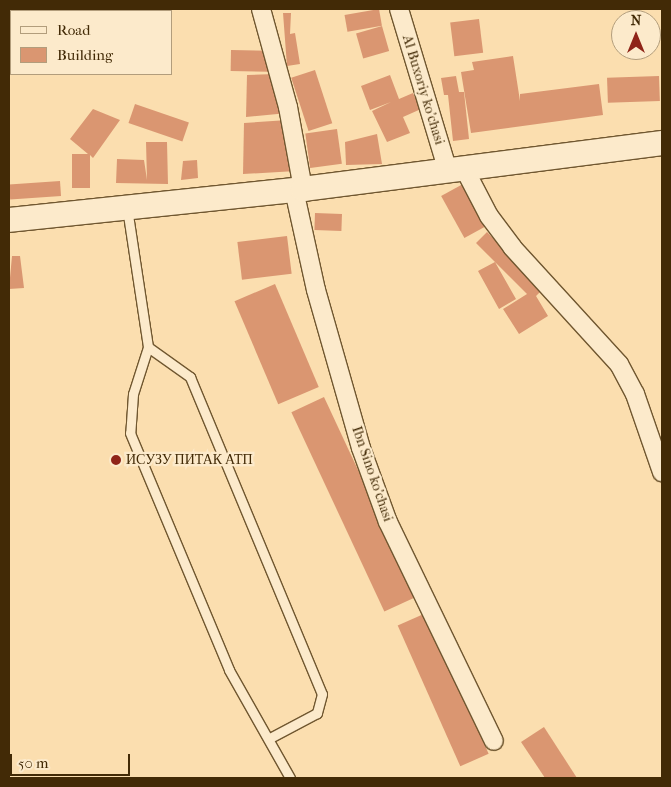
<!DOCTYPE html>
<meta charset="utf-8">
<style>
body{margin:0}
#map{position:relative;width:671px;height:787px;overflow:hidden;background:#fbdeaf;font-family:"IM FELL French Canon",serif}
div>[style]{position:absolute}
.building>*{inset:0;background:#da9671;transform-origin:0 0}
.roads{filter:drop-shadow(1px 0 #705730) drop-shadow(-1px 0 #705730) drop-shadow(0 1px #705730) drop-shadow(0 -1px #705730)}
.lane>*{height:9px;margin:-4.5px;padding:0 4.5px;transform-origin:4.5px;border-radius:4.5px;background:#fceacb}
.street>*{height:18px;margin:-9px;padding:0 9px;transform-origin:9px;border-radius:9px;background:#fceacb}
.secondary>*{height:24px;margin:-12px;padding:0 12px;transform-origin:12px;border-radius:12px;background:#fceacb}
.dots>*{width:14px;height:14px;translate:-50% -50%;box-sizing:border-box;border:2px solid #fceacb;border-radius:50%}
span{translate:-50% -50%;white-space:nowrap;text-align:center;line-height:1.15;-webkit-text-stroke:4.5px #fceacb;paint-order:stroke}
.street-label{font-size:14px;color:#422a06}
.poi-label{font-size:14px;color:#422a06}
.left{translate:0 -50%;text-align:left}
.frame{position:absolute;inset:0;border:10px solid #422a06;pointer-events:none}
.legend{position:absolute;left:10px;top:10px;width:162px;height:65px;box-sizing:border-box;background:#fceacb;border:1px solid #b29d7c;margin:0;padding:6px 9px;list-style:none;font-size:15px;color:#422a06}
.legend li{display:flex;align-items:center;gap:10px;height:25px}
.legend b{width:25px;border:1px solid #b29d7c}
.north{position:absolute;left:611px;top:10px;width:50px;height:50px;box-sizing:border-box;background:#fceacb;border:1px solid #b29d7c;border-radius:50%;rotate:0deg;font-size:14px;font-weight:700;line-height:20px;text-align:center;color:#422a06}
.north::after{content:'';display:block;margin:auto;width:18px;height:22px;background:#8f2418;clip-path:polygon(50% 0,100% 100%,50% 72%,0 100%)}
.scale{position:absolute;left:10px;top:754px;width:120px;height:22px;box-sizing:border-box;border:2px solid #422a06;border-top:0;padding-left:6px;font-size:15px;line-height:18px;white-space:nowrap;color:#422a06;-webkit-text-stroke:4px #fceacb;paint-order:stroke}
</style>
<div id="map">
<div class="building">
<i style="clip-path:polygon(88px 9px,129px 9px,87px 11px)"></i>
<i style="left:379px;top:9px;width:17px;height:35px;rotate:80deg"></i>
<i style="clip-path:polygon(283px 13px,291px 13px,290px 34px,295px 33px,300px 64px,287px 66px)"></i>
<i style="left:479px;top:19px;width:34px;height:29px;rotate:83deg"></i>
<i style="left:382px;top:26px;width:26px;height:27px;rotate:74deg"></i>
<i style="left:231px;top:50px;width:40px;height:21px;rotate:1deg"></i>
<i style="clip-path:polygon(513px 56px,520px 101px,520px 94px,599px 84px,603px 115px,471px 133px,461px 72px,474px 70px,472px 62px)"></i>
<i style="left:315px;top:70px;width:56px;height:25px;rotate:72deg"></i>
<i style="clip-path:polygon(275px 74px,288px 113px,246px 117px,247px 75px)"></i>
<i style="clip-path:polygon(390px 75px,399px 99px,413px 93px,421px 109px,403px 117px,410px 133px,387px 142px,372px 111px,391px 102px,370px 110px,361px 86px)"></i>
<i style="clip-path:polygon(456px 76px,459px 92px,464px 92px,469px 139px,453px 141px,448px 95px,444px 95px,441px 78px)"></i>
<i style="left:659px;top:76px;width:25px;height:52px;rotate:88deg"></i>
<i style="left:135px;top:104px;width:57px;height:20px;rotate:19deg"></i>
<i style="clip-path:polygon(93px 109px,120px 120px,93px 158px,90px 155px,90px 188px,72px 188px,72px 154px,88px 154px,70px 139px)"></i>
<i style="clip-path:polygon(288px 120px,296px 171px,243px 174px,244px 123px)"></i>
<i style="left:337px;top:129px;width:35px;height:32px;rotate:82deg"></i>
<i style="clip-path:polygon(377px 134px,382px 164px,346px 165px,345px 142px)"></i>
<i style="clip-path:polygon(146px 142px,167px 142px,168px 184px,116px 183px,117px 159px,144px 160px,147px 180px)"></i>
<i style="clip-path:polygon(197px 160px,198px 178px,181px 180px,183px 161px)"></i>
<i style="left:60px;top:181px;width:15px;height:51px;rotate:86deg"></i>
<i style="left:463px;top:184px;width:48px;height:25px;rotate:61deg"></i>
<i style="left:315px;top:213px;width:27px;height:17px;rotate:2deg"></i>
<i style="clip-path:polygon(487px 232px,543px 289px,536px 296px,548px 316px,519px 334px,503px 309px,527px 294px,495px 262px,516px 299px,499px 309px,478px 271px,495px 262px,476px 243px)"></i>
<i style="left:287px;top:236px;width:38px;height:50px;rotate:83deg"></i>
<i style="clip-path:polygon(12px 256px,20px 256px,24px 288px,9px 289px)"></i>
<i style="left:275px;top:284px;width:112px;height:44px;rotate:67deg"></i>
<i style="left:324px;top:397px;width:220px;height:36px;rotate:65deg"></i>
<i style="left:426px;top:613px;width:154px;height:31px;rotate:66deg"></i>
<i style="clip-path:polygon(544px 727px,577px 778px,545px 778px,521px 742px)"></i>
</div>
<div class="roads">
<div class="lane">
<i style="left:127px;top:208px;width:141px;rotate:81.4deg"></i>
<i style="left:148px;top:347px;width:49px;rotate:107.7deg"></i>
<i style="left:133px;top:394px;width:39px;rotate:94deg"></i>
<i style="left:130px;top:433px;width:257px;rotate:67.3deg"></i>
<i style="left:229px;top:670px;width:124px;rotate:60.5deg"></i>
<i style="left:148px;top:347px;width:52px;rotate:35.5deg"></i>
<i style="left:190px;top:377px;width:343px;rotate:67.4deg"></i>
<i style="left:322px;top:694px;width:20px;rotate:105deg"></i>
<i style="left:317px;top:713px;width:55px;rotate:152deg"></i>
</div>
<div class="street">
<i style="left:261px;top:9px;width:102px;rotate:74.6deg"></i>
<i style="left:288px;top:107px;width:83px;rotate:79.6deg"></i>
<i style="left:399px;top:9px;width:169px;rotate:73.2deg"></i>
<i style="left:74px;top:11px;width:2px;rotate:-63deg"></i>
<i style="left:464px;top:168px;width:54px;rotate:62.5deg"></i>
<i style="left:489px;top:216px;width:39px;rotate:53deg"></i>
<i style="left:512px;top:247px;width:159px;rotate:47.6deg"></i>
<i style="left:619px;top:364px;width:34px;rotate:62deg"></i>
<i style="left:635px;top:394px;width:83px;rotate:70.9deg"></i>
<i style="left:294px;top:190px;width:102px;rotate:77.6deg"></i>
<i style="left:316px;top:290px;width:164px;rotate:74.1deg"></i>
<i style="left:361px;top:448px;width:79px;rotate:70deg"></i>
<i style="left:388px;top:522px;width:243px;rotate:64.2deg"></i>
</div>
<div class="secondary">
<i style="left:9px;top:220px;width:296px;rotate:-6deg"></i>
<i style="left:303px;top:189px;width:362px;rotate:-7.3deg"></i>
</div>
</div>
<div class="dots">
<i style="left:116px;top:460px;background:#8f2418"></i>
</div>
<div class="street-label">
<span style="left:423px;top:90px;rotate:73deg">Al Buxoriy ko'chasi</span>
<span style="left:372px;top:474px;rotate:71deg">Ibn Sino ko'chasi</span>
</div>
<div class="poi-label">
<span class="left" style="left:126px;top:460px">ИСУЗУ ПИТАК АТП</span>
</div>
<div class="frame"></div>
<ul class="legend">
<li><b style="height:6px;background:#fceacb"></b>Road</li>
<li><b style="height:14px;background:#da9671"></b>Building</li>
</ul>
<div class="north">N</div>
<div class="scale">50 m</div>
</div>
